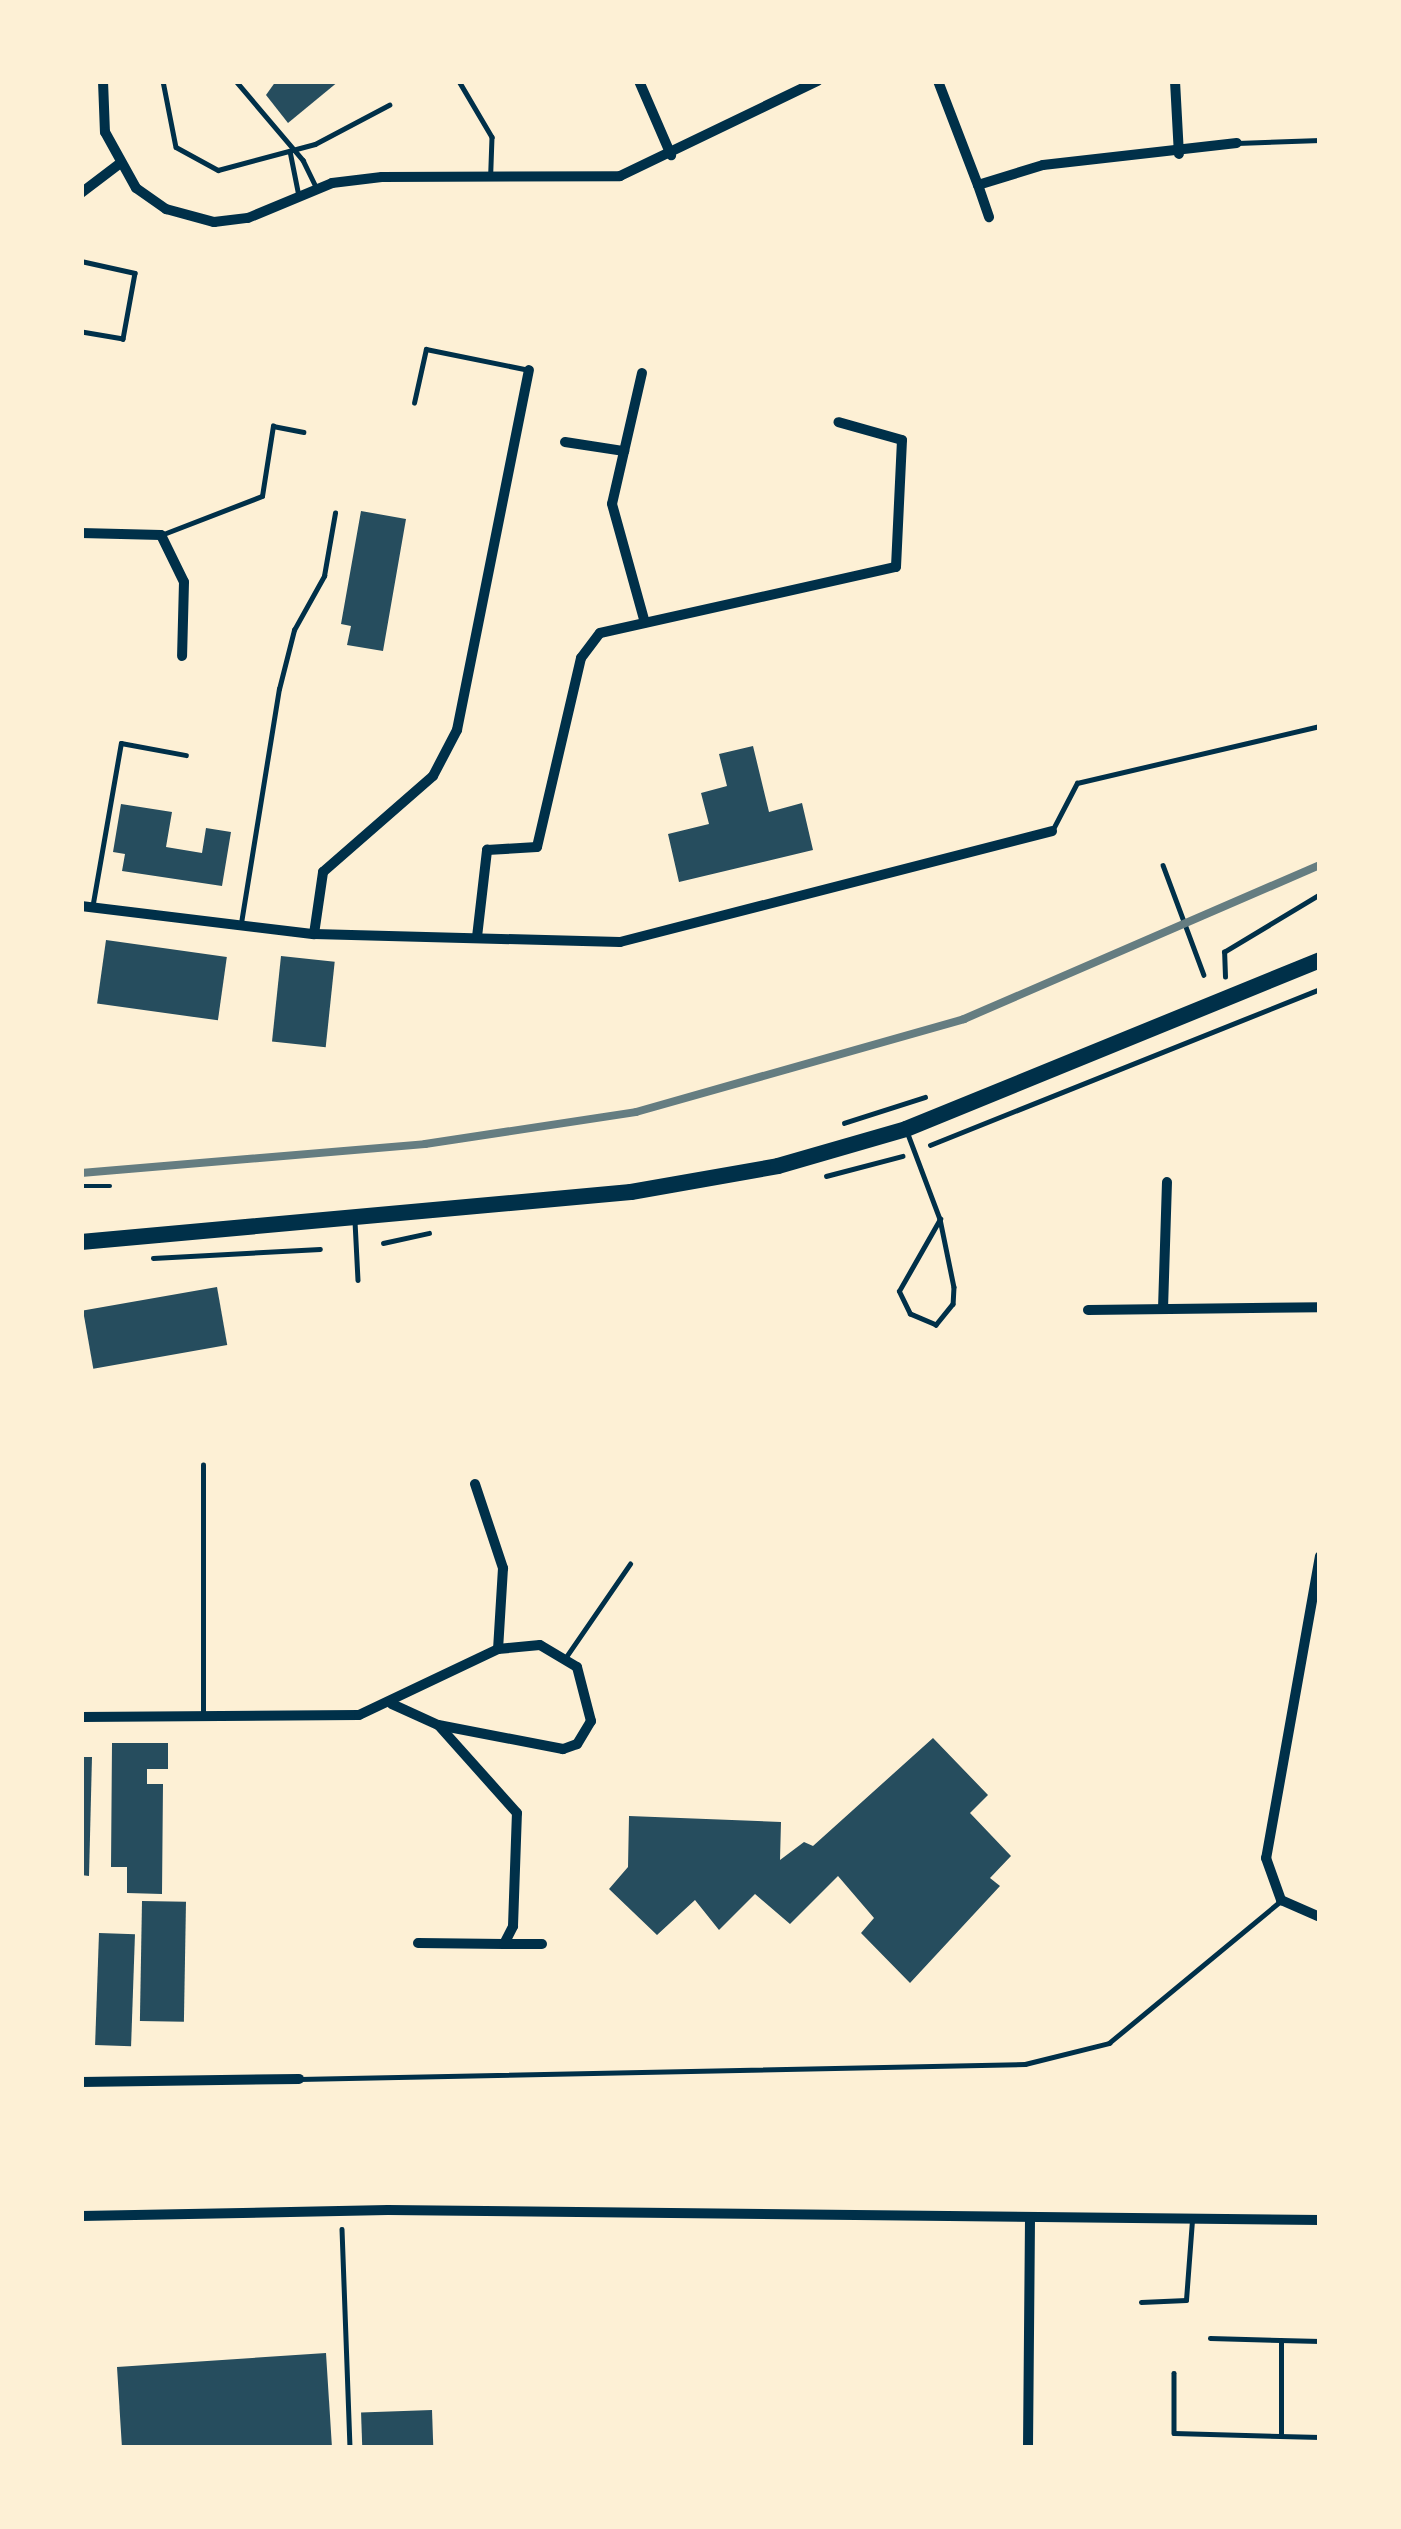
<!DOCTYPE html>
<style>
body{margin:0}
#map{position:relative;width:1401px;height:2529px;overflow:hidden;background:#fdf0d5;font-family:Literata,serif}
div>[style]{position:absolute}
.building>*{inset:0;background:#264d5e;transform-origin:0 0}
.path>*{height:4.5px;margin:-2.25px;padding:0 2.25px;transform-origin:2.25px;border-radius:2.25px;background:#003049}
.service>*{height:4.5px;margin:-2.25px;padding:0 2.25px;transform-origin:2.25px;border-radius:2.25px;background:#003049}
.minor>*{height:10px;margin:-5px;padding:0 5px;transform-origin:5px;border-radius:5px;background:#003049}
.primary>*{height:16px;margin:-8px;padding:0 8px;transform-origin:8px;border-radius:8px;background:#003049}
.rail>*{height:8px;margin:-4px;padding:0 4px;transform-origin:4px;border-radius:4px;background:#657d81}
span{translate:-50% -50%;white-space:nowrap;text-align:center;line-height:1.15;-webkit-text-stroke:10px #fdf0d5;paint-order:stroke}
.frame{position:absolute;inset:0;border:84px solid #fdf0d5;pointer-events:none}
</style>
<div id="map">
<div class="building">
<i style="clip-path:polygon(276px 81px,339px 81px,288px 123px,266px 95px)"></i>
<i style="clip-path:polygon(361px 511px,406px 519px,383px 651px,347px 645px,351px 626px,341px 624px)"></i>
<i style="clip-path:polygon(753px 746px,769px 812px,802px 803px,813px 850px,679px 882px,668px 834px,709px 824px,701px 793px,727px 786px,719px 754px)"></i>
<i style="clip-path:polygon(121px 804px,172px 812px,166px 847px,202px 853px,206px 828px,231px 832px,222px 886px,122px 871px,125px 854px,113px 852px)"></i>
<i style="left:106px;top:940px;width:122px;height:64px;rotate:8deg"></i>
<i style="left:281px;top:956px;width:54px;height:86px;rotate:6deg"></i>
<i style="left:217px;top:1287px;width:59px;height:136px;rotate:80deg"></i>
<i style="clip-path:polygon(933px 1738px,988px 1795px,970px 1813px,1011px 1856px,990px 1878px,1000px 1886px,910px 1983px,861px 1933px,874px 1918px,838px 1876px,790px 1924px,755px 1894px,719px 1930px,695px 1900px,657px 1935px,609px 1889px,628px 1867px,629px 1816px,781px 1822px,780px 1860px,804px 1842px,813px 1846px)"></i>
<i style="clip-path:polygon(112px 1743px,168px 1743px,168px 1769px,147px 1769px,147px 1784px,163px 1784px,162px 1894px,127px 1893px,127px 1867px,111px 1867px)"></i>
<i style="clip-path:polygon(81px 1757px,92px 1757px,89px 1876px,81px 1875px)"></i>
<i style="left:142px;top:1901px;width:44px;height:120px;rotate:1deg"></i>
<i style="left:99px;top:1933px;width:36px;height:112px;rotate:2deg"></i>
<i style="clip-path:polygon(326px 2353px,332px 2448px,122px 2448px,117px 2367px)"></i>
<i style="left:432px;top:2410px;width:38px;height:71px;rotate:88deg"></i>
</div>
<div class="path">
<i style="left:1163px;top:865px;width:117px;rotate:69.6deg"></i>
<i style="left:1225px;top:977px;width:25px;rotate:-92deg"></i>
<i style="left:1224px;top:952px;width:112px;rotate:-31.1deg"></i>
<i style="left:844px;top:1123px;width:85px;rotate:-17.8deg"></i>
<i style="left:930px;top:1145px;width:420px;rotate:-21.8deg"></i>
<i style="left:826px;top:1176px;width:79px;rotate:-14.7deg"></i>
<i style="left:383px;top:1243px;width:47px;rotate:-12.3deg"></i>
<i style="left:153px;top:1258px;width:167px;rotate:-3.1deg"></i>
<i style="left:342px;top:2229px;width:219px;rotate:87.9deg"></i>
</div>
<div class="service">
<i style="left:163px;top:81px;width:67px;rotate:78.9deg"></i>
<i style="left:176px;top:147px;width:48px;rotate:28.7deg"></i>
<i style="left:218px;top:170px;width:100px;rotate:-15deg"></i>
<i style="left:315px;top:144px;width:84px;rotate:-27.8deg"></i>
<i style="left:236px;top:81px;width:104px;rotate:49.7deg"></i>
<i style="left:303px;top:160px;width:28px;rotate:64deg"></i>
<i style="left:459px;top:81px;width:65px;rotate:59.5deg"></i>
<i style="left:492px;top:137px;width:35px;rotate:92deg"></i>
<i style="left:1237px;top:143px;width:83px;rotate:-2.1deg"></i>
<i style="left:290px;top:151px;width:46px;rotate:78.7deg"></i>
<i style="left:81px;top:261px;width:55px;rotate:12.5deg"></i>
<i style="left:135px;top:273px;width:67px;rotate:100.3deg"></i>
<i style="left:123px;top:339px;width:43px;rotate:-170.5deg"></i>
<i style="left:414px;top:403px;width:55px;rotate:-77.5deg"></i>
<i style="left:426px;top:349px;width:105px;rotate:11.5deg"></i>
<i style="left:161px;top:535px;width:108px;rotate:-21.1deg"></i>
<i style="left:262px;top:496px;width:71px;rotate:-81.1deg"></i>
<i style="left:273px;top:426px;width:31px;rotate:11deg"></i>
<i style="left:1052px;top:831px;width:54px;rotate:-62.5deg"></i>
<i style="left:1077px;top:783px;width:250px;rotate:-13.2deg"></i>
<i style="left:93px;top:903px;width:162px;rotate:-80.1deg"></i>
<i style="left:121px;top:743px;width:66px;rotate:10.5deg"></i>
<i style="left:241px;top:923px;width:237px;rotate:-80.8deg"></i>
<i style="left:279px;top:689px;width:61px;rotate:-75.7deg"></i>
<i style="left:294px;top:630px;width:62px;rotate:-60.9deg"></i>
<i style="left:324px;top:576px;width:64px;rotate:-80.1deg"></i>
<i style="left:908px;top:1134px;width:91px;rotate:69.4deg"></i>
<i style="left:940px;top:1219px;width:69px;rotate:78.4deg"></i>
<i style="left:954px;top:1287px;width:17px;rotate:93deg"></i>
<i style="left:953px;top:1304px;width:27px;rotate:129deg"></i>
<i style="left:936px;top:1325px;width:28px;rotate:-157deg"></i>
<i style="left:910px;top:1314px;width:25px;rotate:-116deg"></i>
<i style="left:899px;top:1291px;width:83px;rotate:-60.3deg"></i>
<i style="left:81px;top:1186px;width:29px"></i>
<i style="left:355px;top:1221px;width:59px;rotate:87.1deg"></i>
<i style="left:566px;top:1657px;width:113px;rotate:-55.5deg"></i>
<i style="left:203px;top:1714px;width:249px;rotate:-90deg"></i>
<i style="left:299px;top:2079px;width:726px;rotate:-1.18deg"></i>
<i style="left:1025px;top:2064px;width:87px;rotate:-14deg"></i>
<i style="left:1109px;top:2043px;width:219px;rotate:-39.6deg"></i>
<i style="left:1141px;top:2302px;width:45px;rotate:-2.5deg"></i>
<i style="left:1186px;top:2300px;width:80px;rotate:-85.7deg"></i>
<i style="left:1210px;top:2338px;width:110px;rotate:1.6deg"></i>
<i style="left:1174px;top:2373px;width:60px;rotate:90deg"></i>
<i style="left:1174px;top:2433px;width:146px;rotate:1.6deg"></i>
<i style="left:1281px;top:2436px;width:95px;rotate:-90deg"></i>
</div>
<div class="minor">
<i style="left:103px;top:81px;width:51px;rotate:87.8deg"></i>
<i style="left:105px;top:132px;width:64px;rotate:61deg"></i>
<i style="left:136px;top:188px;width:37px;rotate:35deg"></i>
<i style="left:166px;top:209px;width:50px;rotate:15.2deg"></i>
<i style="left:214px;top:222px;width:34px;rotate:-7deg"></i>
<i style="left:248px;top:218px;width:91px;rotate:-22.6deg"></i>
<i style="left:332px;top:183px;width:50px;rotate:-6.8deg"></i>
<i style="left:382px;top:177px;width:238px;rotate:-0.2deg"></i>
<i style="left:620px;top:176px;width:219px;rotate:-25.7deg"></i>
<i style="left:639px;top:81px;width:81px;rotate:66.6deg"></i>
<i style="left:938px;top:81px;width:111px;rotate:69deg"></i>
<i style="left:978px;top:185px;width:68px;rotate:-17.1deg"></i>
<i style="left:1043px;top:165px;width:195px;rotate:-6.5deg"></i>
<i style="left:1175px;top:81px;width:73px;rotate:86.9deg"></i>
<i style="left:978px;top:185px;width:34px;rotate:71deg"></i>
<i style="left:81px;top:193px;width:48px;rotate:-37.3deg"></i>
<i style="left:642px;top:373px;width:134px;rotate:102.9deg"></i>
<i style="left:612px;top:504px;width:123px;rotate:74.5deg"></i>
<i style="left:565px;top:442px;width:60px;rotate:8.7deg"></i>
<i style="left:81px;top:533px;width:80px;rotate:1.4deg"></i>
<i style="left:161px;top:535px;width:52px;rotate:63.9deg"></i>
<i style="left:184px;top:582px;width:74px;rotate:91.5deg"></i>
<i style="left:81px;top:906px;width:235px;rotate:6.9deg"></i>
<i style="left:314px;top:934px;width:306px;rotate:1.5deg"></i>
<i style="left:620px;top:942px;width:446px;rotate:-14.4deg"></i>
<i style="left:314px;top:934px;width:63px;rotate:-81.7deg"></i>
<i style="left:323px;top:872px;width:146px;rotate:-41.1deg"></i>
<i style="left:433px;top:776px;width:52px;rotate:-62.4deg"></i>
<i style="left:457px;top:730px;width:367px;rotate:-78.7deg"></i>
<i style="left:477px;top:937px;width:88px;rotate:-83.4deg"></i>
<i style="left:487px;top:850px;width:50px;rotate:-3.4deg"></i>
<i style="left:537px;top:847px;width:194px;rotate:-76.9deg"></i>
<i style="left:581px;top:658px;width:31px;rotate:-53deg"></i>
<i style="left:600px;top:633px;width:303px;rotate:-12.6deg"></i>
<i style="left:896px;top:567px;width:127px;rotate:-87.3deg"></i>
<i style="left:902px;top:440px;width:66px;rotate:-164.3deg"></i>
<i style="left:1163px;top:1309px;width:127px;rotate:-88.2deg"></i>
<i style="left:1088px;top:1310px;width:232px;rotate:-0.7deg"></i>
<i style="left:475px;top:1484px;width:89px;rotate:71.6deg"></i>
<i style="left:503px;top:1568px;width:81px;rotate:93.5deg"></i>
<i style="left:1320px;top:1556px;width:307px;rotate:100.1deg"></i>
<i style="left:1266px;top:1858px;width:45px;rotate:70.3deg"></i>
<i style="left:1281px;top:1900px;width:43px;rotate:23.6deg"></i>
<i style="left:81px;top:1717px;width:278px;rotate:-0.4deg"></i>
<i style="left:359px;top:1715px;width:154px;rotate:-25.4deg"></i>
<i style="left:498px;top:1649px;width:42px;rotate:-5.4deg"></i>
<i style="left:540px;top:1645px;width:43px;rotate:30.7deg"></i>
<i style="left:577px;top:1667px;width:56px;rotate:75.5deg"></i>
<i style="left:591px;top:1721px;width:27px;rotate:121deg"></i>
<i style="left:577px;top:1744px;width:15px;rotate:160deg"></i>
<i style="left:563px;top:1749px;width:127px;rotate:-169.1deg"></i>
<i style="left:438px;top:1725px;width:51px;rotate:-155.5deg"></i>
<i style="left:418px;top:1943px;width:86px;rotate:0.7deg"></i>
<i style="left:504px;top:1944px;width:20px;rotate:-63deg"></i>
<i style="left:513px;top:1926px;width:113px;rotate:-88deg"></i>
<i style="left:517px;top:1813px;width:115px;rotate:-131.8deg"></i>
<i style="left:504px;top:1944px;width:38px"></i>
<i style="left:81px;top:2082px;width:218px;rotate:-0.8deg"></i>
<i style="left:81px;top:2216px;width:307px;rotate:-1.1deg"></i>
<i style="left:388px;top:2210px;width:932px;rotate:0.61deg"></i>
<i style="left:1028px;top:2448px;width:228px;rotate:-89.5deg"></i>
</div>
<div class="primary">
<i style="left:81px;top:1242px;width:552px;rotate:-5.19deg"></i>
<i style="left:631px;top:1192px;width:149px;rotate:-10deg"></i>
<i style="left:778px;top:1166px;width:133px;rotate:-16.1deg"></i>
<i style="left:906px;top:1129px;width:447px;rotate:-22.2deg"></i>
</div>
<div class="rail">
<i style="left:81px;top:1173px;width:345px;rotate:-4.8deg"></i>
<i style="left:425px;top:1144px;width:213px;rotate:-8.6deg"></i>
<i style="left:636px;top:1112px;width:341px;rotate:-15.8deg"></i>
<i style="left:964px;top:1019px;width:388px;rotate:-23.4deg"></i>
</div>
<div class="frame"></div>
</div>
